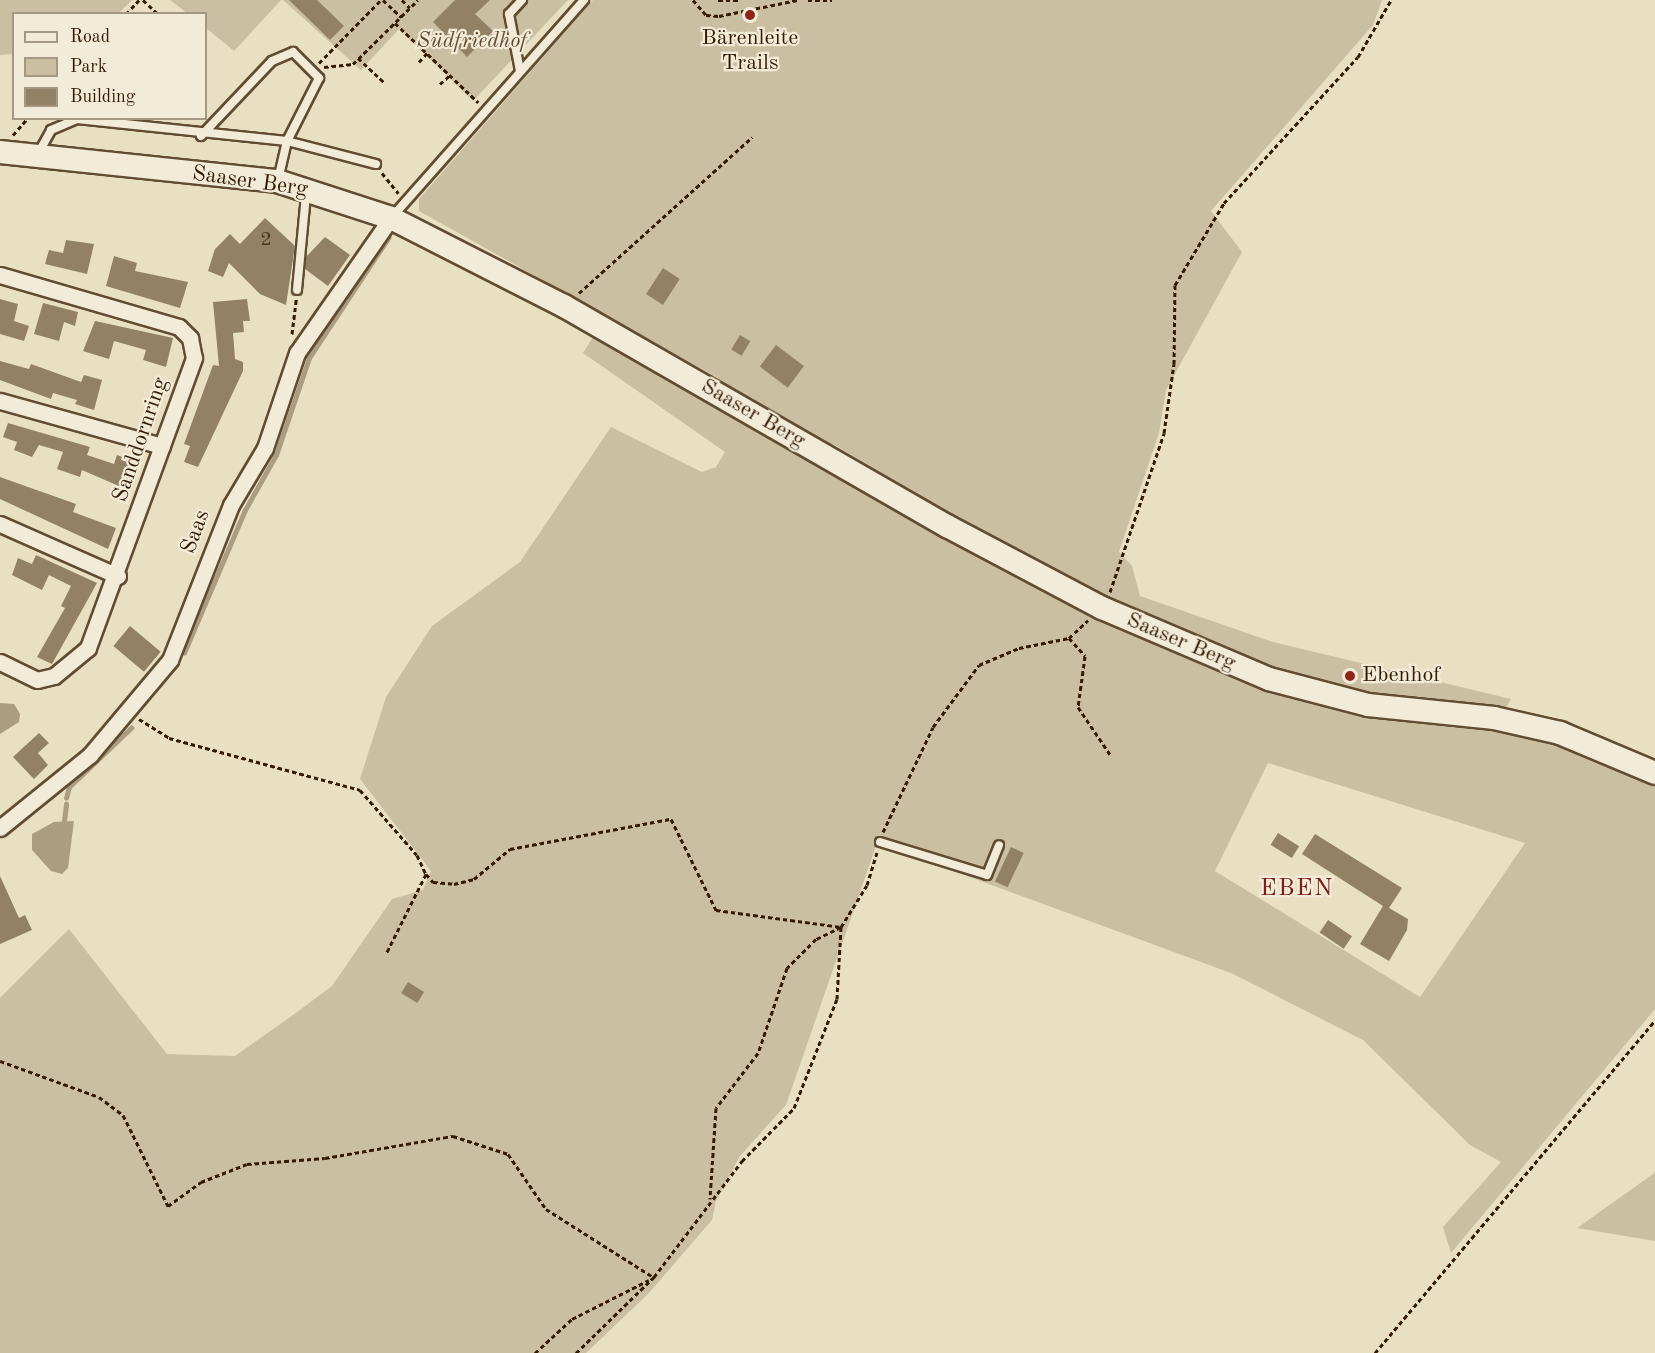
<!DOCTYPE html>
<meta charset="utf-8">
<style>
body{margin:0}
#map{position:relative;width:1655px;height:1353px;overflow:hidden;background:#e9e0c3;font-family:"Old Standard TT",serif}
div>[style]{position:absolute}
.green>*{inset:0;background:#cabfa2}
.water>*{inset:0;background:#ab9d81}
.stream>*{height:4.5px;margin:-2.25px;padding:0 2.25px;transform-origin:2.25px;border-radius:2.25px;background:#ab9d81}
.building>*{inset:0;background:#928165;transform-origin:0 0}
.path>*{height:3px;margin-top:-1.5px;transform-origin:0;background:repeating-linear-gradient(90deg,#341b00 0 4.5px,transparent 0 7.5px)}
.roads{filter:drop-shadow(2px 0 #614c31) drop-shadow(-2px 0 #614c31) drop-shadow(0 2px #614c31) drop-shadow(0 -2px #614c31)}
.lane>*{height:8px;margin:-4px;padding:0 4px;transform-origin:4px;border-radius:4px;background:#f1ebd8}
.street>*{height:15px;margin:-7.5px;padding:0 7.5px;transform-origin:7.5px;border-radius:7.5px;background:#f1ebd8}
.secondary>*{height:22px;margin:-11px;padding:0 11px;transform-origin:11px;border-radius:11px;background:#f1ebd8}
.dots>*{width:16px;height:16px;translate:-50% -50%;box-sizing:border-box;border:3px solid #f1ebd8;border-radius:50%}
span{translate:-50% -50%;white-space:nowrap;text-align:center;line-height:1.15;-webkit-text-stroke:4.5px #f1ebd8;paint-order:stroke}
.number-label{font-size:20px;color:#4c3419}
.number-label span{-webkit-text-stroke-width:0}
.poi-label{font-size:22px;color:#341b00}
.left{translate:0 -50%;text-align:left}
.park-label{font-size:22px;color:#614c31;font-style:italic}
.street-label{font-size:22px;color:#341b00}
.neighbourhood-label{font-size:24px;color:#7a1f14;letter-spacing:1.5px}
.legend{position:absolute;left:12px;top:12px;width:195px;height:108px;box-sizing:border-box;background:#f1ebd8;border:2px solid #a59882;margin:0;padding:8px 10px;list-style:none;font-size:18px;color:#341b00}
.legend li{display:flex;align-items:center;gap:12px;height:30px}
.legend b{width:30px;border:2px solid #a59882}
</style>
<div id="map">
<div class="green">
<i style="clip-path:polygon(0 0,132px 0,119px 13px,14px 14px,13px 54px,0 55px)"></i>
<i style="clip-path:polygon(170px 0,281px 0,234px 51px,206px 28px,206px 14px,187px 13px)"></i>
<i style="clip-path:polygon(283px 0,568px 0,473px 101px,399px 29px,361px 70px)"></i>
<i style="clip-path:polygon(evenodd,593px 0,1382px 0,1373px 25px,1211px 211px,1242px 252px,1166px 390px,1159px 433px,1119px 552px,1132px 566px,1140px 596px,1273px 642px,1511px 699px,1496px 726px,1559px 741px,1655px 783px,1655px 1009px,1451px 1253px,1443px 1227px,1501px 1162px,1470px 1145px,1363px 1040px,1231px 973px,877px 843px,786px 1105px,740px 1156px,716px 1201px,712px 1220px,648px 1294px,586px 1353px,0 1353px,0 998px,69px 929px,167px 1054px,235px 1056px,293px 1015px,332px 986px,392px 899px,423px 890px,431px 871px,360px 779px,386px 697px,432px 626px,520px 562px,611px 427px,702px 472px,716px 467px,725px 452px,583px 353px,593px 337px,725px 412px,718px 378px,419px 211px,419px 199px,593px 0,795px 443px,833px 444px,916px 493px,912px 512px,795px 443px,593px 0,1268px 763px,1525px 843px,1420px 997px,1215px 871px,1268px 763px)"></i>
<i style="clip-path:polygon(1655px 1171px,1655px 1241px,1577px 1228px,1653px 1174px)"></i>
</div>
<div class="water">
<i style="clip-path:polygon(0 703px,14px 704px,20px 714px,19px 722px,0 734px)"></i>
<i style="clip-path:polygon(74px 821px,68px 868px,62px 874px,51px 871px,32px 850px,32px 834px,54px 822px)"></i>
</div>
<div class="stream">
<i style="left:184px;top:653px;width:155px;rotate:-66.9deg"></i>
<i style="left:245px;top:510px;width:63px;rotate:-60.6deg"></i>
<i style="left:276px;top:455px;width:102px;rotate:-71.2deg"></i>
<i style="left:309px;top:358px;width:144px;rotate:-56.6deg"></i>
<i style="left:66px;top:798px;width:11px;rotate:-75deg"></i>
<i style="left:69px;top:787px;width:86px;rotate:-43.6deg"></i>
<i style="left:64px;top:821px;width:17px;rotate:-83deg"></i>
</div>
<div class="building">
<i style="clip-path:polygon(289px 0,317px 0,344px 26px,330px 40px)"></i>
<i style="clip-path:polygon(455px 0,490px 0,475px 14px,493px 31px,467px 57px,433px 22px)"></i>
<i style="clip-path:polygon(265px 218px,295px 246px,286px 305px,260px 294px,229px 263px,223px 277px,208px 271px,215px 249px,230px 234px,240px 244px)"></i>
<i style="clip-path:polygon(325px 237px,350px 255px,328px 286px,305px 269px,306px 257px)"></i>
<i style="clip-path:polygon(66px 240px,94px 244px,87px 274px,45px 264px,49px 250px,63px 253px)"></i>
<i style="clip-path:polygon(114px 256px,137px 263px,135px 271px,188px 282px,180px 308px,106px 286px)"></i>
<i style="left:663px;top:268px;width:20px;height:31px;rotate:33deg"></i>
<i style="clip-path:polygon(0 299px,18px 304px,14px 321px,29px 326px,24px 341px,0 334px)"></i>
<i style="clip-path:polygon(247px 299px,250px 321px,243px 321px,244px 332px,233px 333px,235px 359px,243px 362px,243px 371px,198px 467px,184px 462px,190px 446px,184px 444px,213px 365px,219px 366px,213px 302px)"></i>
<i style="clip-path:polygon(43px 303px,78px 312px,75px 326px,64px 322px,59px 341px,34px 334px)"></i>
<i style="clip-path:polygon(95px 321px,173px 338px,166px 367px,143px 360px,146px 350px,114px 341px,109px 359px,83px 351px)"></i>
<i style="left:740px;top:335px;width:12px;height:17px;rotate:31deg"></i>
<i style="left:776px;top:345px;width:35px;height:27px;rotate:37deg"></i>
<i style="clip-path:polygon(0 361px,29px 369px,31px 364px,81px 382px,84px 375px,102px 380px,94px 410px,75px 404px,77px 400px,53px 393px,51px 399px,0 380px)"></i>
<i style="clip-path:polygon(8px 423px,90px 447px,87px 455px,114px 464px,117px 455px,138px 463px,128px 490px,82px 470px,80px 477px,57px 469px,63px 452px,39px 445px,32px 457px,14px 450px,17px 442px,3px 437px)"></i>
<i style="clip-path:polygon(0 477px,76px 504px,73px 512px,116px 528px,108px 549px,0 499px)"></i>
<i style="clip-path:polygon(36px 555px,97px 583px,52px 664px,37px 657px,65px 608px,61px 606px,71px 586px,49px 575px,42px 590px,12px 575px,18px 558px,32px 564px)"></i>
<i style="left:130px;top:626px;width:40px;height:26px;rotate:40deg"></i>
<i style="clip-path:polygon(39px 733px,49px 743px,38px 753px,48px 765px,34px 779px,13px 757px)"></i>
<i style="left:1278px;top:833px;width:25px;height:14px;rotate:32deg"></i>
<i style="clip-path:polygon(1315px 834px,1402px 888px,1389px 908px,1408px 919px,1407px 930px,1389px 961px,1360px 944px,1383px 906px,1302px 854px)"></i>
<i style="left:1011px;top:847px;width:14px;height:38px;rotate:25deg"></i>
<i style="clip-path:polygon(0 876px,19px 918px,25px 915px,32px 930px,0 944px)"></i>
<i style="left:1328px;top:920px;width:29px;height:15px;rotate:34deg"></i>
<i style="left:408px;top:982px;width:19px;height:13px;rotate:32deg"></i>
</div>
<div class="path">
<i style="left:143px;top:0;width:21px;rotate:43deg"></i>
<i style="left:383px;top:0;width:25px;rotate:43deg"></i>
<i style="left:402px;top:0;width:11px;rotate:45deg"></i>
<i style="left:693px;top:0;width:20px;rotate:49deg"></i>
<i style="left:706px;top:15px;width:13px;rotate:4deg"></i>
<i style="left:719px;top:16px;width:80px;rotate:-11.6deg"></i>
<i style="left:718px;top:0;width:21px"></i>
<i style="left:808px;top:0;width:24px"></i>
<i style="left:126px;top:14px;width:19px;rotate:-47deg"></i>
<i style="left:395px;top:23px;width:115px;rotate:43.6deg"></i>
<i style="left:358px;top:58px;width:37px;rotate:43deg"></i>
<i style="left:419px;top:62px;width:12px;rotate:-48deg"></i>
<i style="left:319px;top:63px;width:88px;rotate:-45.5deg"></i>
<i style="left:324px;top:67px;width:29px;rotate:-6deg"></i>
<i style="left:353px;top:64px;width:91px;rotate:-44.6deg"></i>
<i style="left:440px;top:84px;width:13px;rotate:-42deg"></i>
<i style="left:13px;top:135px;width:23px;rotate:-49deg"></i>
<i style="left:382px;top:173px;width:26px;rotate:51deg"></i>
<i style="left:579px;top:293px;width:233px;rotate:-42deg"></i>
<i style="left:292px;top:334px;width:35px;rotate:-83deg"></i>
<i style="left:1110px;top:592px;width:168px;rotate:-71.2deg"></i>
<i style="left:1164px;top:433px;width:70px;rotate:-81.8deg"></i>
<i style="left:1174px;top:364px;width:79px;rotate:-89.3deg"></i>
<i style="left:1175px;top:285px;width:96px;rotate:-59.1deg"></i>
<i style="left:1224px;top:203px;width:198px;rotate:-47.5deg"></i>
<i style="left:1358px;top:57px;width:66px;rotate:-59.9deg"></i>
<i style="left:1069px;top:638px;width:24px;rotate:48deg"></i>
<i style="left:1085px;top:656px;width:51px;rotate:97.8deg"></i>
<i style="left:1078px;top:707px;width:59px;rotate:56deg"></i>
<i style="left:139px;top:719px;width:36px;rotate:32deg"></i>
<i style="left:169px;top:738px;width:198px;rotate:15.2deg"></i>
<i style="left:360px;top:790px;width:86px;rotate:48.8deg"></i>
<i style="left:417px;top:855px;width:21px;rotate:65deg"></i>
<i style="left:426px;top:874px;width:89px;rotate:116.6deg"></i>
<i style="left:883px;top:832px;width:116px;rotate:-64.5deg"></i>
<i style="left:933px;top:727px;width:77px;rotate:-53.4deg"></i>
<i style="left:979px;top:665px;width:43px;rotate:-23deg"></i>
<i style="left:1019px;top:648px;width:51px;rotate:-11.3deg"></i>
<i style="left:1069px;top:638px;width:26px;rotate:-43deg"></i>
<i style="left:426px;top:874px;width:11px;rotate:49deg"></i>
<i style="left:433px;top:882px;width:21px;rotate:5deg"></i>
<i style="left:454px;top:884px;width:21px;rotate:-14deg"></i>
<i style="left:474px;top:879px;width:47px;rotate:-39.8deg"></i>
<i style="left:510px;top:849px;width:164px;rotate:-10.6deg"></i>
<i style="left:671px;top:819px;width:102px;rotate:63.7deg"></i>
<i style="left:716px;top:910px;width:126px;rotate:7.7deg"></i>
<i style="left:841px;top:927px;width:28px;rotate:154deg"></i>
<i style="left:816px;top:939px;width:41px;rotate:135deg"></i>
<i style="left:787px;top:968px;width:90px;rotate:108.8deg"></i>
<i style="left:758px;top:1053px;width:69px;rotate:127.4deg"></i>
<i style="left:716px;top:1108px;width:91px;rotate:93.8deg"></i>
<i style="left:0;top:1061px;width:105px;rotate:20deg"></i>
<i style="left:99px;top:1097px;width:30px;rotate:37deg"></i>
<i style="left:123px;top:1115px;width:102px;rotate:63.7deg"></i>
<i style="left:168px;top:1206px;width:41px;rotate:-36deg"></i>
<i style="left:201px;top:1182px;width:49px;rotate:-21.4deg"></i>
<i style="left:247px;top:1164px;width:78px;rotate:-4.4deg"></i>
<i style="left:325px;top:1158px;width:130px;rotate:-9.8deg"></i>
<i style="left:453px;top:1136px;width:58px;rotate:18.1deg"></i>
<i style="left:508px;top:1154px;width:67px;rotate:55.4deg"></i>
<i style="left:546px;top:1209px;width:127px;rotate:32.4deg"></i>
<i style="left:535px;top:1353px;width:50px;rotate:-42.6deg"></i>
<i style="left:572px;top:1319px;width:86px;rotate:-26.9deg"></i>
<i style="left:576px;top:1353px;width:109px;rotate:-44.3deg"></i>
<i style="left:654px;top:1277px;width:146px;rotate:-52.8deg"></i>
<i style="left:742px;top:1161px;width:74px;rotate:-45.5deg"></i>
<i style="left:794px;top:1108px;width:117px;rotate:-68.5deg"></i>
<i style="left:837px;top:999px;width:72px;rotate:-86.8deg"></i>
<i style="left:841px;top:927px;width:49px;rotate:-58.2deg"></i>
<i style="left:867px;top:885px;width:34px;rotate:-73deg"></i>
<i style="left:1375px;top:1353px;width:435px;rotate:-49.9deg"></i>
</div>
<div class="roads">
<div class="lane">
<i style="left:520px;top:71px;width:58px;rotate:-100.9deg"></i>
<i style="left:509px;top:14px;width:19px;rotate:-47deg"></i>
<i style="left:201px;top:136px;width:103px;rotate:-46.6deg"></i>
<i style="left:272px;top:61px;width:23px;rotate:-23deg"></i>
<i style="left:293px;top:52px;width:37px;rotate:45deg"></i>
<i style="left:319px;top:78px;width:71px;rotate:116.9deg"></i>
<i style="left:287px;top:141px;width:39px;rotate:103deg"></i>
<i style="left:39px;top:152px;width:25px;rotate:-61deg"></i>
<i style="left:51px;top:130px;width:28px;rotate:-23deg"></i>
<i style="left:77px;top:119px;width:211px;rotate:6deg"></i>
<i style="left:287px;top:141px;width:92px;rotate:14.5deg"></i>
<i style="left:392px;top:217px;width:290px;rotate:-48.5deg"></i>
<i style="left:297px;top:290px;width:96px;rotate:-84.6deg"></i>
<i style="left:880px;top:842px;width:112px;rotate:17.1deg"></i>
<i style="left:987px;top:875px;width:32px;rotate:-68deg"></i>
</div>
<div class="street">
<i style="left:0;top:275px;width:186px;rotate:16.2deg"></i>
<i style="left:179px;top:327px;width:16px;rotate:45deg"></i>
<i style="left:190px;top:338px;width:20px;rotate:79deg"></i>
<i style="left:194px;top:358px;width:309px;rotate:110.1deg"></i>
<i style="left:88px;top:648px;width:44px;rotate:140.5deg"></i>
<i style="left:54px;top:676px;width:17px;rotate:167deg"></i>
<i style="left:37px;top:680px;width:41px;rotate:-154.1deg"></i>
<i style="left:0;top:401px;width:168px;rotate:15.5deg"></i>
<i style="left:0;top:524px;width:129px;rotate:23.8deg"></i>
<i style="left:0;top:828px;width:116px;rotate:-39deg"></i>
<i style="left:90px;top:755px;width:124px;rotate:-49.9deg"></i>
<i style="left:170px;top:660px;width:167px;rotate:-68.5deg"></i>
<i style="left:231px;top:505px;width:66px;rotate:-59.2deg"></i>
<i style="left:265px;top:448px;width:100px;rotate:-71.4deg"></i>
<i style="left:297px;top:353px;width:165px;rotate:-55.2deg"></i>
</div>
<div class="secondary">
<i style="left:0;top:152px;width:279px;rotate:6deg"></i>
<i style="left:277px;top:181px;width:120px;rotate:18deg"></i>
<i style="left:391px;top:218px;width:194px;rotate:27deg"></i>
<i style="left:564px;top:306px;width:442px;rotate:29.9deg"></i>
<i style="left:947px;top:526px;width:175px;rotate:27.9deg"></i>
<i style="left:1102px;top:608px;width:181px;rotate:23deg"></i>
<i style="left:1269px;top:679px;width:102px;rotate:14.7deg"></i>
<i style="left:1368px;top:705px;width:127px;rotate:5.9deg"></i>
<i style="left:1494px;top:718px;width:68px;rotate:12.8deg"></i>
<i style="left:1560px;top:733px;width:103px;rotate:22.8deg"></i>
</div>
</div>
<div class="dots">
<i style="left:750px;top:15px;background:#8f2418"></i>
<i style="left:1350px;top:676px;background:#8f2418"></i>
</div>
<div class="number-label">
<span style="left:266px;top:240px">2</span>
</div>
<div class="poi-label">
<span style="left:750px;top:51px">Bärenleite<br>Trails</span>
<span class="left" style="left:1362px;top:676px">Ebenhof</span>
</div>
<div class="park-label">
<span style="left:472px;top:42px">Südfriedhof</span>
</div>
<div class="street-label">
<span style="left:250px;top:182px;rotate:8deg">Saaser Berg</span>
<span style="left:753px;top:414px;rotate:30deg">Saaser Berg</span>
<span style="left:141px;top:440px;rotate:-71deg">Sanddornring</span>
<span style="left:196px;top:532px;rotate:-69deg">Saas</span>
<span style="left:1181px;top:642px;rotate:23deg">Saaser Berg</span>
</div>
<div class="neighbourhood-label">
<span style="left:1297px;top:890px">EBEN</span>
</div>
<ul class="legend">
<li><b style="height:8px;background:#f1ebd8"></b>Road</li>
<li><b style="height:16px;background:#cabfa2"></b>Park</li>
<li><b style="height:16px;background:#928165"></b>Building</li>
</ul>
</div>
